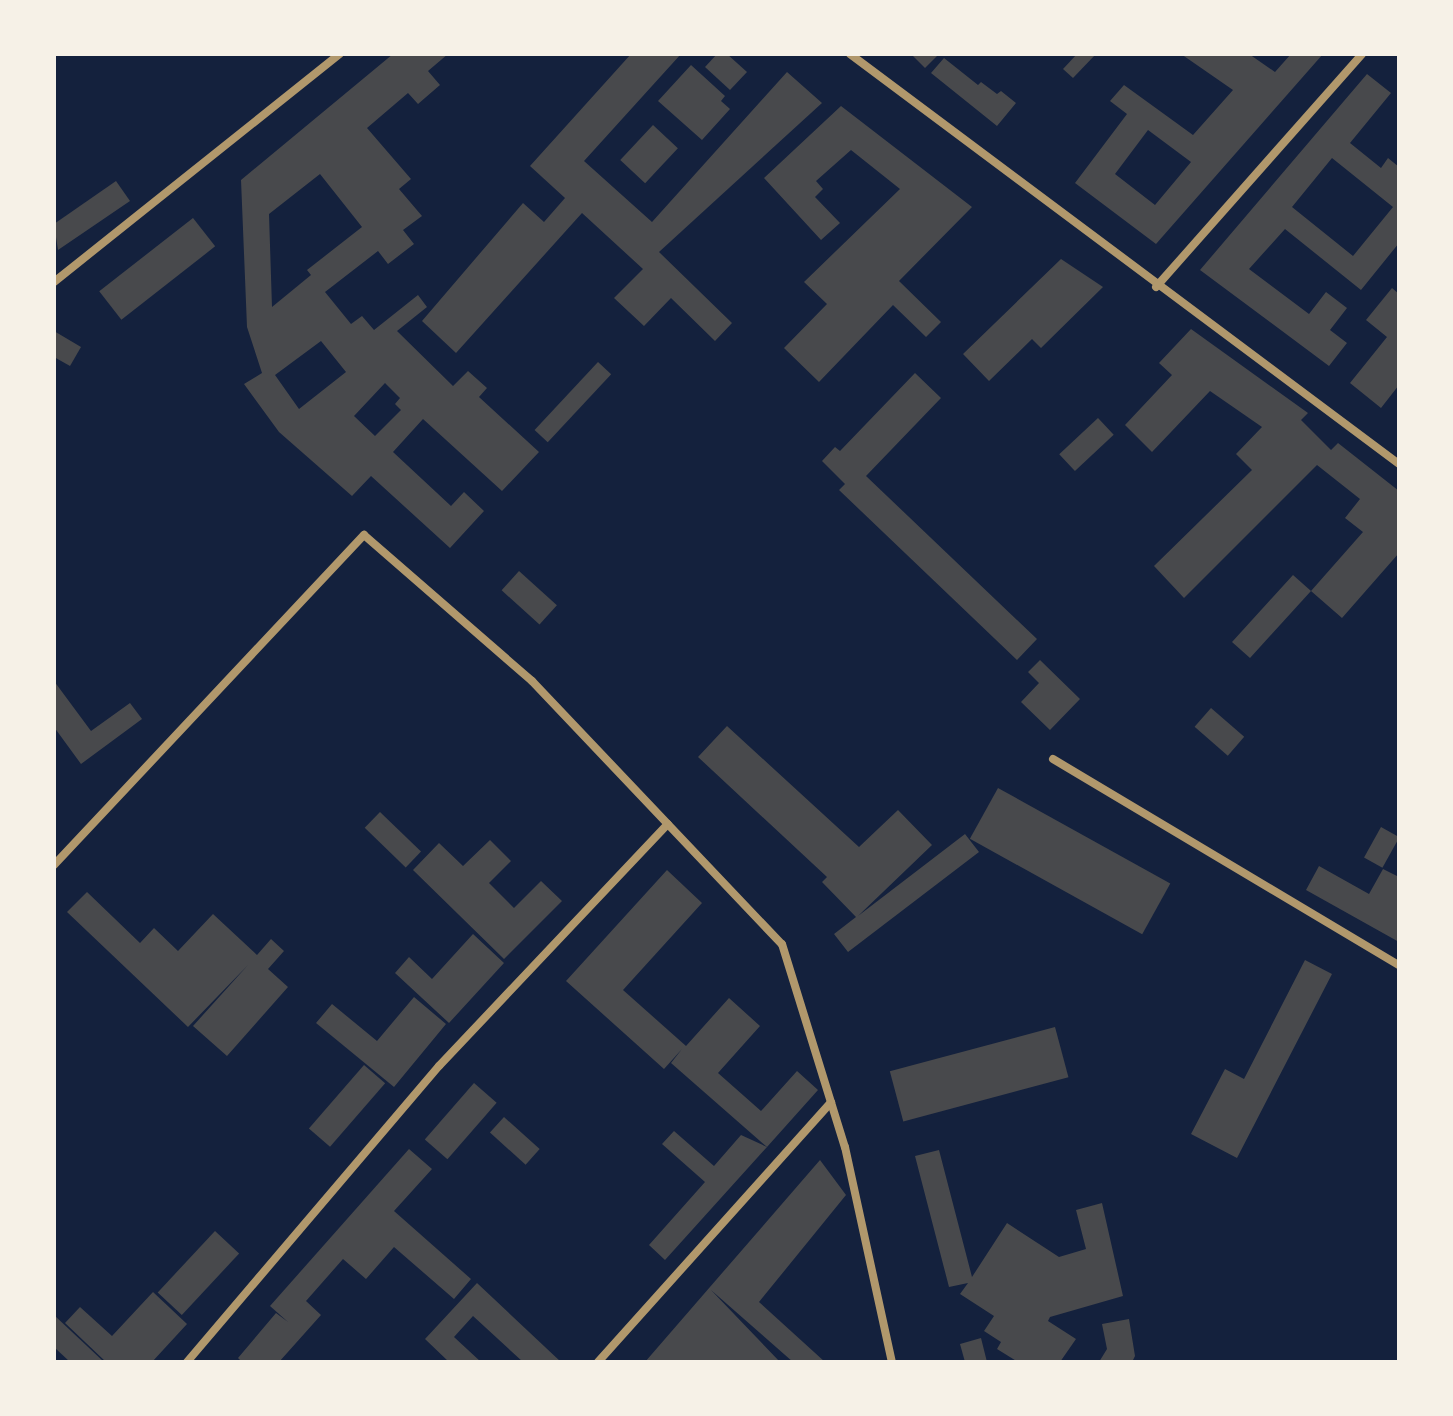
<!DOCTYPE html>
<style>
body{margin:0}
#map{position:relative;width:1453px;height:1416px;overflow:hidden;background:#14213d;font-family:Figtree,sans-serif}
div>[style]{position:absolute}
.building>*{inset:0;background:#48494c;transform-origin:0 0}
.minor>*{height:8px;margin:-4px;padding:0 4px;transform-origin:4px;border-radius:4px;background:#b1986c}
span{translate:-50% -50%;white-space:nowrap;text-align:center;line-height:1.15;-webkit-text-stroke:6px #f6f1e7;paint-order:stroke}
.frame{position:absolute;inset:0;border:56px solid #f6f1e7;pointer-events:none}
</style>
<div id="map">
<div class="building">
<i style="clip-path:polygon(evenodd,393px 54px,448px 54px,428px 71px,440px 85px,418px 104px,408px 93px,367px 128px,411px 179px,399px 189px,422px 216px,403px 230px,414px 244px,388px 264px,378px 251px,325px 292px,351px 324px,362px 316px,374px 330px,418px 295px,427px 307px,397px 331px,453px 386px,468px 371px,487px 388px,479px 397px,539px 452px,502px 491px,423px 419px,393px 452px,451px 506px,464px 492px,484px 511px,450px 548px,371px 476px,352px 496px,279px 432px,244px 384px,262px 373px,247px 327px,241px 180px,393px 54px,320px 174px,362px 227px,307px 270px,311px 275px,272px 307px,269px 214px,320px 174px,393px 54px,321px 341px,346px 372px,299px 409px,275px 375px,321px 341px,393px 54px,385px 383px,400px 398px,395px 404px,401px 410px,375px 436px,354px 416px,385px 383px)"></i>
<i style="clip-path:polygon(631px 54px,681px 54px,584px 161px,652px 222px,787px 72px,822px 103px,659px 252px,732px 323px,715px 341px,671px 298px,644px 326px,614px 298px,643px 269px,582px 213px,456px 353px,422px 321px,523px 203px,544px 222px,565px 198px,530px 166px)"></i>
<i style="clip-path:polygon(717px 54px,727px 54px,747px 72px,730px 90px,705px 67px)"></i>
<i style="clip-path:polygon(911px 54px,939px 54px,925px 68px)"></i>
<i style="clip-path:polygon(1077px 54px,1096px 54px,1073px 78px,1063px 69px)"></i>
<i style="clip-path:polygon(evenodd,1181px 54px,1249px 54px,1275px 72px,1291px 54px,1323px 54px,1156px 244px,1075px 183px,1127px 114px,1110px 101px,1124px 85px,1193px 135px,1233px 90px,1181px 54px,1148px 130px,1191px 162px,1155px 205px,1115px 174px,1148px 130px)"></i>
<i style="clip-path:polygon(944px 58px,978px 85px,981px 82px,997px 94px,1001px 91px,1016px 103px,997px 126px,931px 73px)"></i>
<i style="clip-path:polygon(691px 65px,725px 96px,721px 101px,730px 109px,702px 140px,658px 101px)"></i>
<i style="clip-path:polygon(evenodd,1367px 74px,1391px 93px,1350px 143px,1381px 168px,1388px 158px,1399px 167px,1399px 243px,1361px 290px,1285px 229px,1249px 269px,1309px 314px,1326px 292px,1347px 308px,1330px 330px,1347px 343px,1329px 366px,1200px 270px,1367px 74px,1332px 158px,1393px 207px,1353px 256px,1292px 207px,1332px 158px)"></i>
<i style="clip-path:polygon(841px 106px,972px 207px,899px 281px,941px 322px,926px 337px,893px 305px,819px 382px,784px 348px,827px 304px,804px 282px,900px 189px,851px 150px,816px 181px,823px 189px,815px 197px,840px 223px,821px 240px,764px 178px)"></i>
<i style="left:653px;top:125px;width:34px;height:48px;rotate:43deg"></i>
<i style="clip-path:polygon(116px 181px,130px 201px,58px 250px,54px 224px)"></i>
<i style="left:193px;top:218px;width:36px;height:119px;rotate:52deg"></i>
<i style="clip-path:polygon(1061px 259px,1103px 287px,1041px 348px,1032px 339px,989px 381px,963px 354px)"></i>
<i style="clip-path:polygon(1392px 288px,1399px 294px,1399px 385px,1381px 408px,1350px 383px,1387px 337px,1366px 320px)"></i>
<i style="clip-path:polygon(1191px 329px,1308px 413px,1301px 420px,1331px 450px,1338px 443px,1399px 491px,1399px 553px,1342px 618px,1311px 591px,1250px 658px,1232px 642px,1293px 575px,1311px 591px,1363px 532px,1345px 518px,1360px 499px,1317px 465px,1184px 598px,1154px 566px,1252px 470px,1236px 454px,1262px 427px,1210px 391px,1152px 452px,1125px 425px,1172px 375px,1159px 363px)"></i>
<i style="clip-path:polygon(54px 331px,81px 347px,70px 366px,54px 357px)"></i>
<i style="left:598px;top:362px;width:18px;height:93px;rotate:43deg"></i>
<i style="clip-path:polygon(915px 373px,941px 398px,866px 476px,1037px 639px,1017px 660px,839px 490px,845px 484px,822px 461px,835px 447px,840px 451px)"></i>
<i style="left:1098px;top:418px;width:23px;height:53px;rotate:47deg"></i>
<i style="left:519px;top:571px;width:51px;height:26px;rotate:42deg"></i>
<i style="clip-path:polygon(1040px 660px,1080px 699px,1050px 730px,1021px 702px,1039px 683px,1028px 672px)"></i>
<i style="clip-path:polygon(54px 681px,91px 731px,130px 703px,142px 719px,81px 764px,54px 727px)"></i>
<i style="left:1211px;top:708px;width:44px;height:25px;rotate:41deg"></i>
<i style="clip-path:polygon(727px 726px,859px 847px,898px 810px,932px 845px,858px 916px,965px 834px,979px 852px,848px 952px,834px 934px,856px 917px,822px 882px,827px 877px,698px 757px)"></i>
<i style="left:998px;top:788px;width:197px;height:58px;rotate:29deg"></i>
<i style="left:380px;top:812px;width:57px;height:22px;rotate:44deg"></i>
<i style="left:1381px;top:827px;width:21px;height:35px;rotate:29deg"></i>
<i style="clip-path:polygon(490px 840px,511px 861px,489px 883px,514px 908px,541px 881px,562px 901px,504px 959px,413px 870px,439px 843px,463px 866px)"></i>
<i style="clip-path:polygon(1319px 866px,1369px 894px,1383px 869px,1399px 877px,1399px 942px,1306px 890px)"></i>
<i style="clip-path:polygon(667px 870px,702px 903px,623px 990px,686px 1046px,729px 998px,760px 1026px,718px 1073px,761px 1111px,797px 1071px,818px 1090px,767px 1147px,671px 1063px,682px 1049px,664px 1069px,566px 981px)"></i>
<i style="clip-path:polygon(87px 892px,140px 943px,154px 928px,178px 951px,213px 914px,257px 955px,271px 939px,284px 951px,268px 969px,288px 987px,227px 1056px,193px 1026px,248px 965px,188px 1027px,67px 912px)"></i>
<i style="clip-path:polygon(473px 934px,504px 963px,449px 1023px,395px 973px,409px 957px,432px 979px)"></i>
<i style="clip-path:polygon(1305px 960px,1332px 974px,1237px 1158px,1191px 1134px,1225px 1069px,1244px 1079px)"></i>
<i style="clip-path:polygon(414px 997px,446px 1024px,394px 1087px,316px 1023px,332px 1004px,377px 1041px)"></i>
<i style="left:1055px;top:1027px;width:52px;height:171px;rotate:75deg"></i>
<i style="left:364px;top:1065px;width:28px;height:84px;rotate:41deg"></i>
<i style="left:474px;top:1083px;width:30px;height:75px;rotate:41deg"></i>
<i style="left:504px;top:1117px;width:48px;height:21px;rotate:42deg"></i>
<i style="clip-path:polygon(674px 1131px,714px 1166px,741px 1135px,767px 1147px,665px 1260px,649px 1245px,705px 1182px,662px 1144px)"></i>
<i style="clip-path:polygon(409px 1149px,432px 1169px,394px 1211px,471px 1279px,454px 1299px,394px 1247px,366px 1279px,343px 1259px,306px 1301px,321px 1315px,279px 1362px,242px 1362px,238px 1358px,276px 1313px,288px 1322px,270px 1306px)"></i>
<i style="clip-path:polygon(939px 1150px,972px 1277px,1007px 1223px,1059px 1257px,1086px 1249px,1076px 1210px,1102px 1203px,1123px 1296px,1050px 1317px,1048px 1321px,1076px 1339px,1060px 1362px,1018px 1362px,997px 1349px,1001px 1342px,984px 1331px,994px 1316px,960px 1294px,968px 1283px,949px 1287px,915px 1156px)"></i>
<i style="clip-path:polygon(820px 1160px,846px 1195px,759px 1302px,825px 1362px,793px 1362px,711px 1290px,780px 1362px,645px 1362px)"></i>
<i style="left:215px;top:1231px;width:33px;height:84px;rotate:43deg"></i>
<i style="clip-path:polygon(477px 1283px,561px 1362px,523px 1362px,473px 1316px,454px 1337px,481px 1362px,449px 1362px,425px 1339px)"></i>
<i style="clip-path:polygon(153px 1292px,187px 1324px,152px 1362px,106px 1362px,65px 1323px,80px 1307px,112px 1336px)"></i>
<i style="clip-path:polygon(54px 1315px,104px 1362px,70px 1362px,54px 1347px)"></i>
<i style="clip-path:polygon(1129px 1319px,1135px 1356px,1132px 1362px,1099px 1362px,1107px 1349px,1102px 1324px)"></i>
<i style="clip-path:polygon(981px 1338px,987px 1362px,965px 1362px,960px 1344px)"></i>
</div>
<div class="minor">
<i style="left:850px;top:54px;width:685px;rotate:36.75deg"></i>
<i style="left:54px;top:282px;width:366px;rotate:-38.6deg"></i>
<i style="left:1156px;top:287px;width:311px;rotate:-48.5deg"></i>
<i style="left:1053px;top:759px;width:403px;rotate:30.8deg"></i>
<i style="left:54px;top:865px;width:453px;rotate:-46.8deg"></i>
<i style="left:364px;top:535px;width:223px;rotate:41deg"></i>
<i style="left:532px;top:681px;width:363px;rotate:46.5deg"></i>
<i style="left:782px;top:944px;width:213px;rotate:72.8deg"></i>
<i style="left:845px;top:1147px;width:220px;rotate:77.7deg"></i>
<i style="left:187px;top:1362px;width:389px;rotate:-49.6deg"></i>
<i style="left:439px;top:1066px;width:333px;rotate:-46.6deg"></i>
<i style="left:598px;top:1362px;width:349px;rotate:-48.1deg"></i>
</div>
<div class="frame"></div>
</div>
